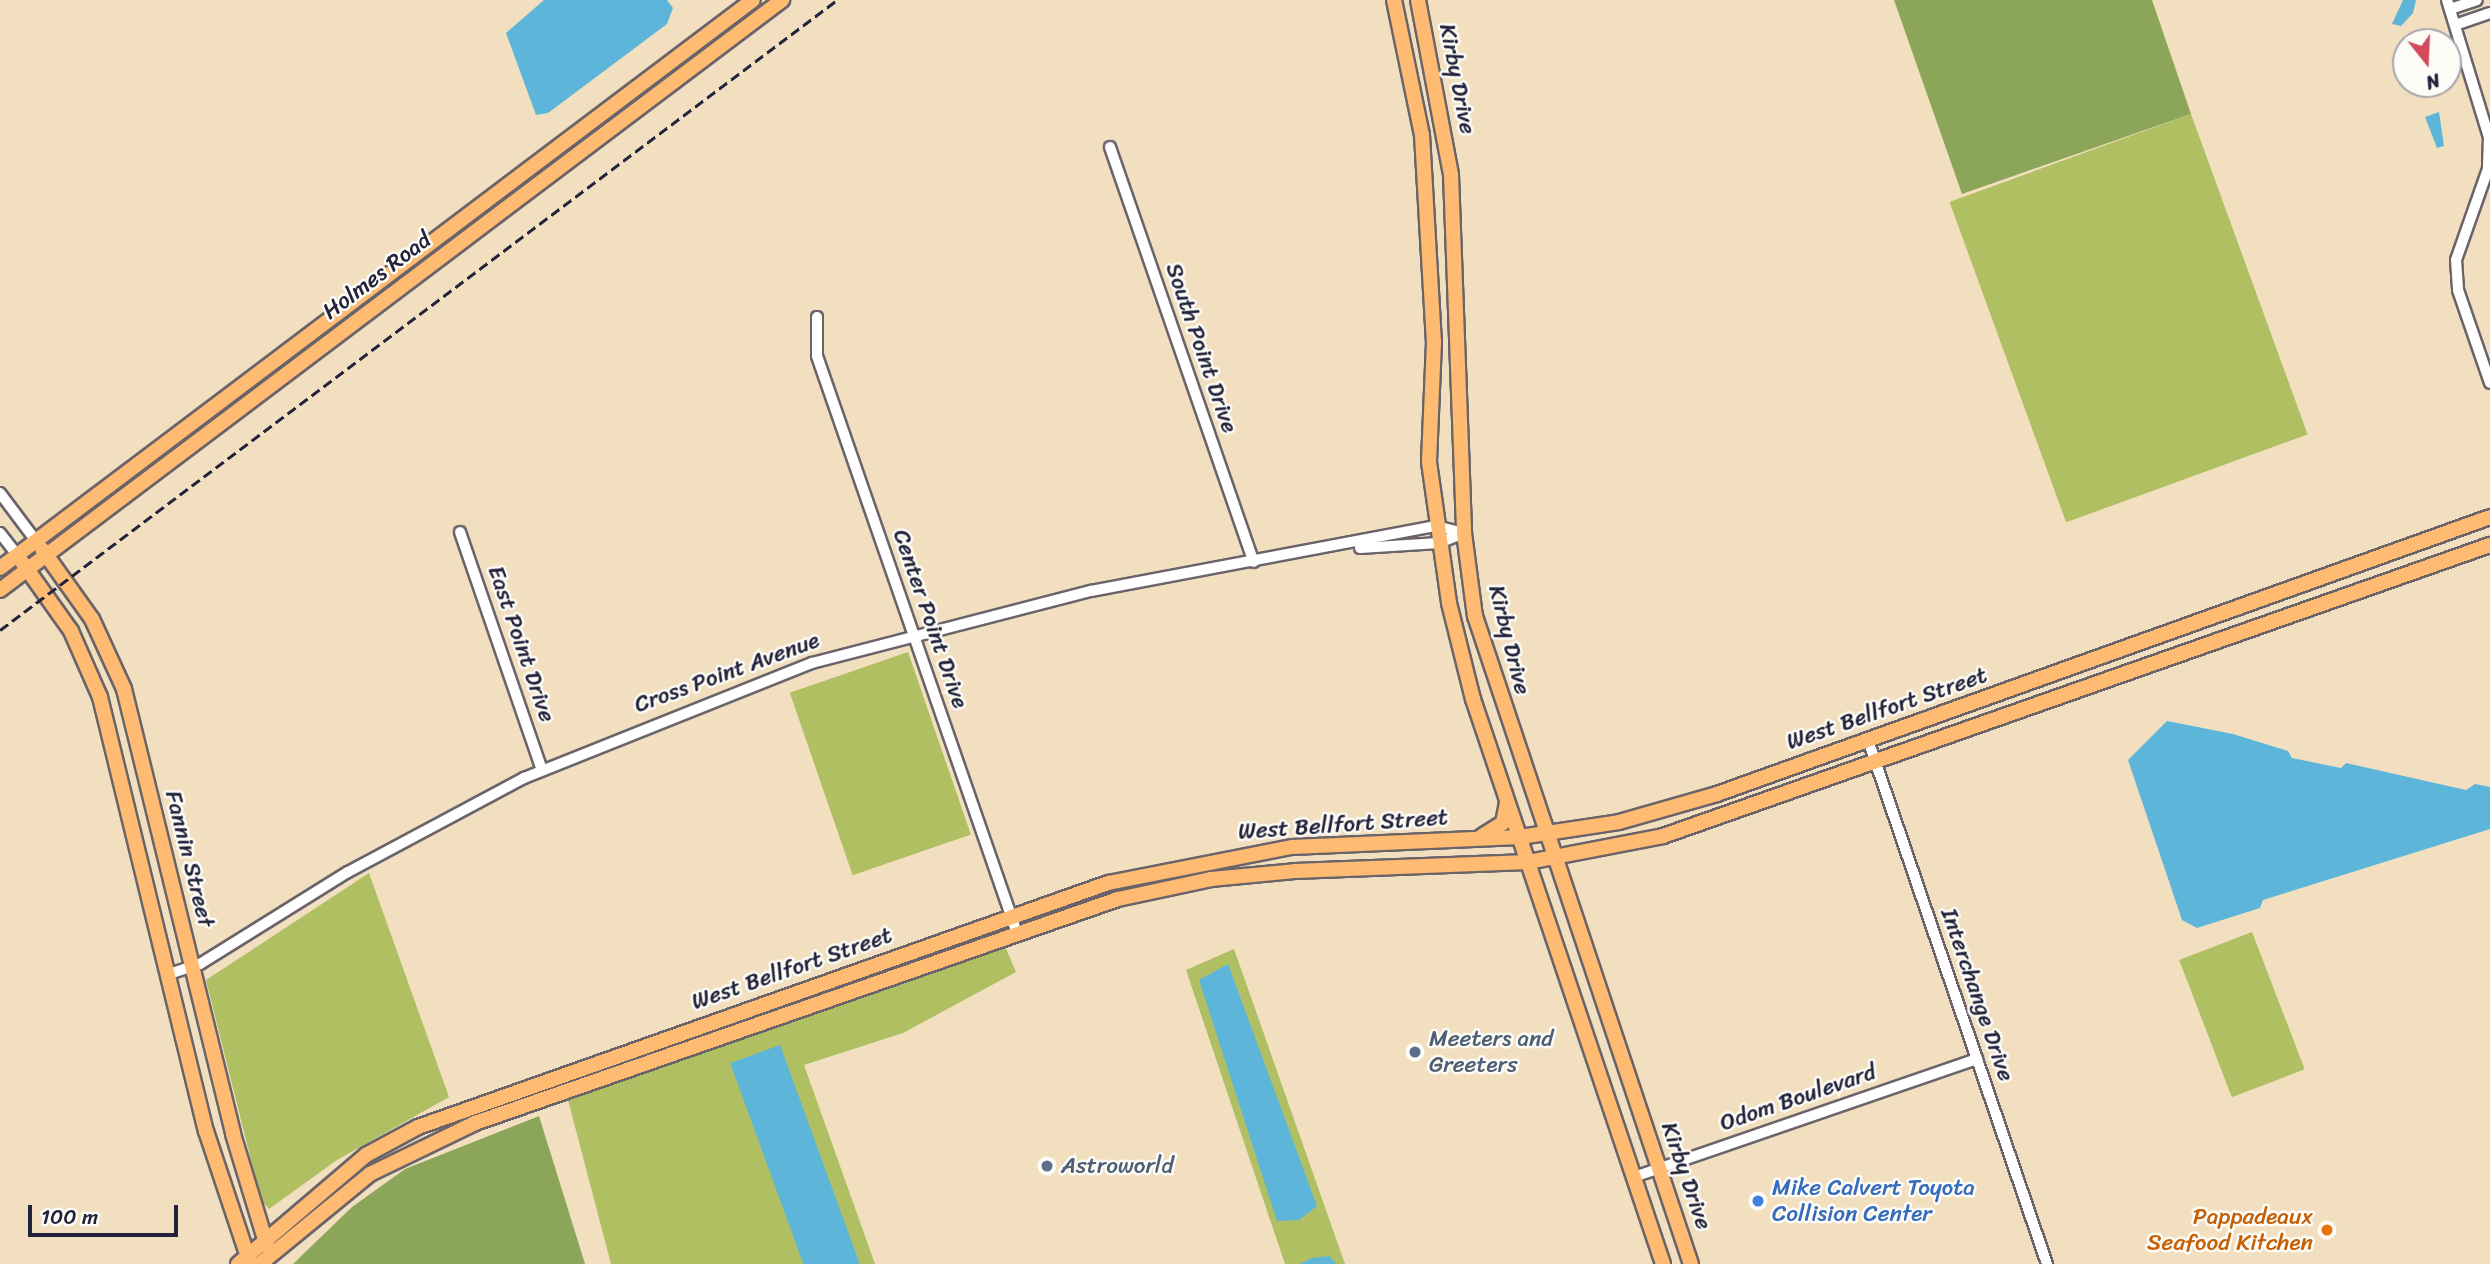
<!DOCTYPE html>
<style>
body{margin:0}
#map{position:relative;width:2490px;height:1264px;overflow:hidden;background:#f1dfc0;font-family:Sriracha,sans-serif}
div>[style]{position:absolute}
.green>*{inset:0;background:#afbf62;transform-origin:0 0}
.forest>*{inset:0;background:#8ba658}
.water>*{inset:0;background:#5db6da;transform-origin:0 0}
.roads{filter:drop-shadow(2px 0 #6a646a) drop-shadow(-2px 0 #6a646a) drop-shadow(0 2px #6a646a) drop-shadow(0 -2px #6a646a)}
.minor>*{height:10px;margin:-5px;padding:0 5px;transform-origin:5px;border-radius:5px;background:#fff}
.major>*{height:14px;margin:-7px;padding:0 7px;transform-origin:7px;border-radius:7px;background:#febb71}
.rail>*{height:2.5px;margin-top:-1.25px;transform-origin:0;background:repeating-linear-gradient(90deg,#22223b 0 10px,transparent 0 15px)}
.dots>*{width:19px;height:19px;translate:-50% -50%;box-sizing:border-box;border:4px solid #fdfcf7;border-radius:50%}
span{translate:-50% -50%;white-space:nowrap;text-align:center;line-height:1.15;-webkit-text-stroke:5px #fdfcf7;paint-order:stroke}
.street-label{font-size:23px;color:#22223b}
.service-label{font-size:23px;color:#4e5e75}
.left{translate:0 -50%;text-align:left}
.shop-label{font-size:23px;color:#366cbe}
.food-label{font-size:23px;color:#c56008}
.right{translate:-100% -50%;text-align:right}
.north{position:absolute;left:2392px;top:28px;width:70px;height:70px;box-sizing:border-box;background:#fdfcf7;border:2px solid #a5a5ac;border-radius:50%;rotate:162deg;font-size:19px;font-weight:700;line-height:28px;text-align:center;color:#22223b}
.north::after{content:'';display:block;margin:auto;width:24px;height:32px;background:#d1495b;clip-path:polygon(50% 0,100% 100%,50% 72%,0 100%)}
.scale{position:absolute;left:28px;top:1205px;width:150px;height:32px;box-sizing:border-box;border:4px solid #22223b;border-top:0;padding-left:9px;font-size:21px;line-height:24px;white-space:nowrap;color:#22223b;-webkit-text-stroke:5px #fdfcf7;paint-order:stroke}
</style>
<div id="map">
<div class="green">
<i style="left:2191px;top:114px;width:341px;height:257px;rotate:70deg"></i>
<i style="left:908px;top:652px;width:193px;height:125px;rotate:71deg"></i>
<i style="clip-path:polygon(369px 873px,449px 1097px,337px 1160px,269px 1209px,261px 1200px,206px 980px)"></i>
<i style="left:2252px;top:932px;width:147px;height:78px;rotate:69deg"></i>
<i style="clip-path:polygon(1005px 946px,1016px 972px,903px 1033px,804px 1065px,875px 1264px,611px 1264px,568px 1100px)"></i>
<i style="clip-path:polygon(1234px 949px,1345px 1264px,1285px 1264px,1186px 970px)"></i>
</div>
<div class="forest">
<i style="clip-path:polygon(1894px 0,2152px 0,2191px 114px,1962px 194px)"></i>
<i style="clip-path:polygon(539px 1116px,585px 1264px,293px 1264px,352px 1207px,405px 1169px)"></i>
</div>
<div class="water">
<i style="clip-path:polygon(544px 0,667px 0,673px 8px,667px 24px,548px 113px,536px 115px,506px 33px)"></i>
<i style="clip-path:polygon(2403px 0,2416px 0,2413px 13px,2401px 26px,2392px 24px)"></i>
<i style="clip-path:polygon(2439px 112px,2444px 146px,2437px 148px,2425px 117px)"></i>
<i style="clip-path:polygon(2167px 721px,2233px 734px,2288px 751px,2292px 758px,2341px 768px,2346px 763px,2466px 790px,2475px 784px,2490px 787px,2490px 829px,2263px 900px,2260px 908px,2197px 928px,2182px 920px,2128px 760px)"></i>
<i style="clip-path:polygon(1228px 964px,1317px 1206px,1299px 1220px,1277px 1221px,1199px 980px)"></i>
<i style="left:780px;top:1045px;width:232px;height:53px;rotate:70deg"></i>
<i style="clip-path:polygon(1329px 1256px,1336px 1264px,1300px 1264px,1312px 1258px)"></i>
</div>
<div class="roads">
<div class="minor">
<i style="left:2447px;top:0;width:143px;rotate:73deg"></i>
<i style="left:2489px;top:137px;width:32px;rotate:92deg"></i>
<i style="left:2488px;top:169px;width:96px;rotate:109.4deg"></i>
<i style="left:2456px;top:260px;width:30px;rotate:86deg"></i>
<i style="left:2458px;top:290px;width:98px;rotate:71deg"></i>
<i style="left:2450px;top:9px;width:28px;rotate:-18deg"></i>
<i style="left:2455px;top:25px;width:37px;rotate:-19deg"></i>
<i style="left:1110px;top:147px;width:439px;rotate:70.9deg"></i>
<i style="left:817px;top:317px;width:39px;rotate:90deg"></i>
<i style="left:817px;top:356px;width:611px;rotate:70.88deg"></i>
<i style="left:0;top:493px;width:60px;rotate:53.1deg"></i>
<i style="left:460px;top:532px;width:252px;rotate:71deg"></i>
<i style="left:0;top:533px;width:28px;rotate:52deg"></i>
<i style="left:1360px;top:548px;width:79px;rotate:-3.6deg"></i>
<i style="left:1439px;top:543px;width:27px;rotate:-22deg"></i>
<i style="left:1868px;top:740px;width:554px;rotate:71.14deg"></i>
<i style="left:169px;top:974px;width:33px;rotate:-18deg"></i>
<i style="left:200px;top:964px;width:174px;rotate:-31.9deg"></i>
<i style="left:348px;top:872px;width:200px;rotate:-28.1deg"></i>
<i style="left:524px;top:778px;width:310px;rotate:-21.8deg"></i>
<i style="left:812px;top:663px;width:288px;rotate:-14.5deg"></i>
<i style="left:1091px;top:591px;width:351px;rotate:-10.7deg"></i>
<i style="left:1436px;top:526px;width:29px;rotate:14deg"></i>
<i style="left:1634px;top:1177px;width:363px;rotate:-19deg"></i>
</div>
<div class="major">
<i style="left:1394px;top:0;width:138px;rotate:78.3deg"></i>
<i style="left:1422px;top:135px;width:207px;rotate:86.7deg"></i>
<i style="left:1434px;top:342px;width:120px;rotate:92.4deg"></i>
<i style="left:1429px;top:462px;width:142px;rotate:81.9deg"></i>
<i style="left:1449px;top:603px;width:99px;rotate:76deg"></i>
<i style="left:1473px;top:699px;width:596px;rotate:71.41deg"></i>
<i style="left:1418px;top:0;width:178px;rotate:79.3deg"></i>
<i style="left:1451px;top:175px;width:358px;rotate:87.9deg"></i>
<i style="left:1464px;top:533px;width:84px;rotate:82.5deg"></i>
<i style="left:1475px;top:616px;width:683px;rotate:71.57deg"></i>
<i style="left:42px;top:549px;width:86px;rotate:54.5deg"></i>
<i style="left:92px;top:619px;width:77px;rotate:65.4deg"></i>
<i style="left:124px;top:689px;width:458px;rotate:76.2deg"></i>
<i style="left:233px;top:1134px;width:117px;rotate:73.1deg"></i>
<i style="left:22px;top:562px;width:85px;rotate:54.6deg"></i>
<i style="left:71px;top:631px;width:72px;rotate:66.3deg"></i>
<i style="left:100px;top:697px;width:447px;rotate:76.3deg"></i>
<i style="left:206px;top:1131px;width:139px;rotate:71.6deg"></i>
<i style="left:0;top:568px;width:943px;rotate:-37.03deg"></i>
<i style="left:0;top:590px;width:980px;rotate:-37.03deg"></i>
<i style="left:1482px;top:836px;width:25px;rotate:-32deg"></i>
<i style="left:1503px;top:823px;width:20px;rotate:-79deg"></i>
<i style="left:238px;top:1264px;width:168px;rotate:-40.4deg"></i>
<i style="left:366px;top:1155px;width:59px;rotate:-28.3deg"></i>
<i style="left:418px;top:1127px;width:732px;rotate:-19.47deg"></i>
<i style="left:1108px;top:883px;width:187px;rotate:-11.1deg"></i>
<i style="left:1292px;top:847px;width:228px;rotate:-2.5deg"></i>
<i style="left:1520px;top:837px;width:100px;rotate:-8.6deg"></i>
<i style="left:1619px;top:822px;width:102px;rotate:-15.9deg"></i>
<i style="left:1717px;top:794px;width:821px;rotate:-19.71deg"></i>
<i style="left:260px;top:1264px;width:142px;rotate:-39.3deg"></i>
<i style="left:370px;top:1174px;width:117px;rotate:-25.9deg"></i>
<i style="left:475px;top:1123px;width:681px;rotate:-19.21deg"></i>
<i style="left:1118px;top:899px;width:95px;rotate:-12.1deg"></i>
<i style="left:1211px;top:879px;width:84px;rotate:-5.4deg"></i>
<i style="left:1295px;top:871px;width:233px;rotate:-2.2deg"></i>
<i style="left:1528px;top:862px;width:137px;rotate:-10.9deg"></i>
<i style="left:1663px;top:836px;width:877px;rotate:-19.39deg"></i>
</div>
</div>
<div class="rail">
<i style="left:0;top:630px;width:1048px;rotate:-36.97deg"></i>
</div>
<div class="dots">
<i style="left:1415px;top:1052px;background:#5c6f8a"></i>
<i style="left:1047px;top:1166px;background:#5c6f8a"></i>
<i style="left:1758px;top:1201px;background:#3f7fe0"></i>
<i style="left:2327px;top:1230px;background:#e8710a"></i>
</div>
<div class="street-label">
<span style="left:1457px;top:79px;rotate:79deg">Kirby Drive</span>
<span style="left:377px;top:276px;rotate:-37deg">Holmes Road</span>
<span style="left:1201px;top:348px;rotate:71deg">South Point Drive</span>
<span style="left:930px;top:619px;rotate:71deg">Center Point Drive</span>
<span style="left:1509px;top:640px;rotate:76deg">Kirby Drive</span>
<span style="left:521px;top:644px;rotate:71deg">East Point Drive</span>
<span style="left:727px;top:673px;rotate:-20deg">Cross Point Avenue</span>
<span style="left:1887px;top:709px;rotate:-19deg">West Bellfort Street</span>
<span style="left:1343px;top:825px;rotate:-4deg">West Bellfort Street</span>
<span style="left:189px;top:859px;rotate:76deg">Fannin Street</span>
<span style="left:792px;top:969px;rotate:-19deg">West Bellfort Street</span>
<span style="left:1977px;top:995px;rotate:71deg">Interchange Drive</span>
<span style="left:1798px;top:1098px;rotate:-19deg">Odom Boulevard</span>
<span style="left:1686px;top:1176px;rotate:71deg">Kirby Drive</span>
</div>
<div class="service-label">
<span class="left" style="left:1429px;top:1052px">Meeters and<br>Greeters</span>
<span class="left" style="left:1061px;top:1166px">Astroworld</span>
</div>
<div class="shop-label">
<span class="left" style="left:1772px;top:1201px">Mike Calvert Toyota<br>Collision Center</span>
</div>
<div class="food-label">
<span class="right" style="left:2313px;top:1230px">Pappadeaux<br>Seafood Kitchen</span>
</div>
<div class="north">N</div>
<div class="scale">100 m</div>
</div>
